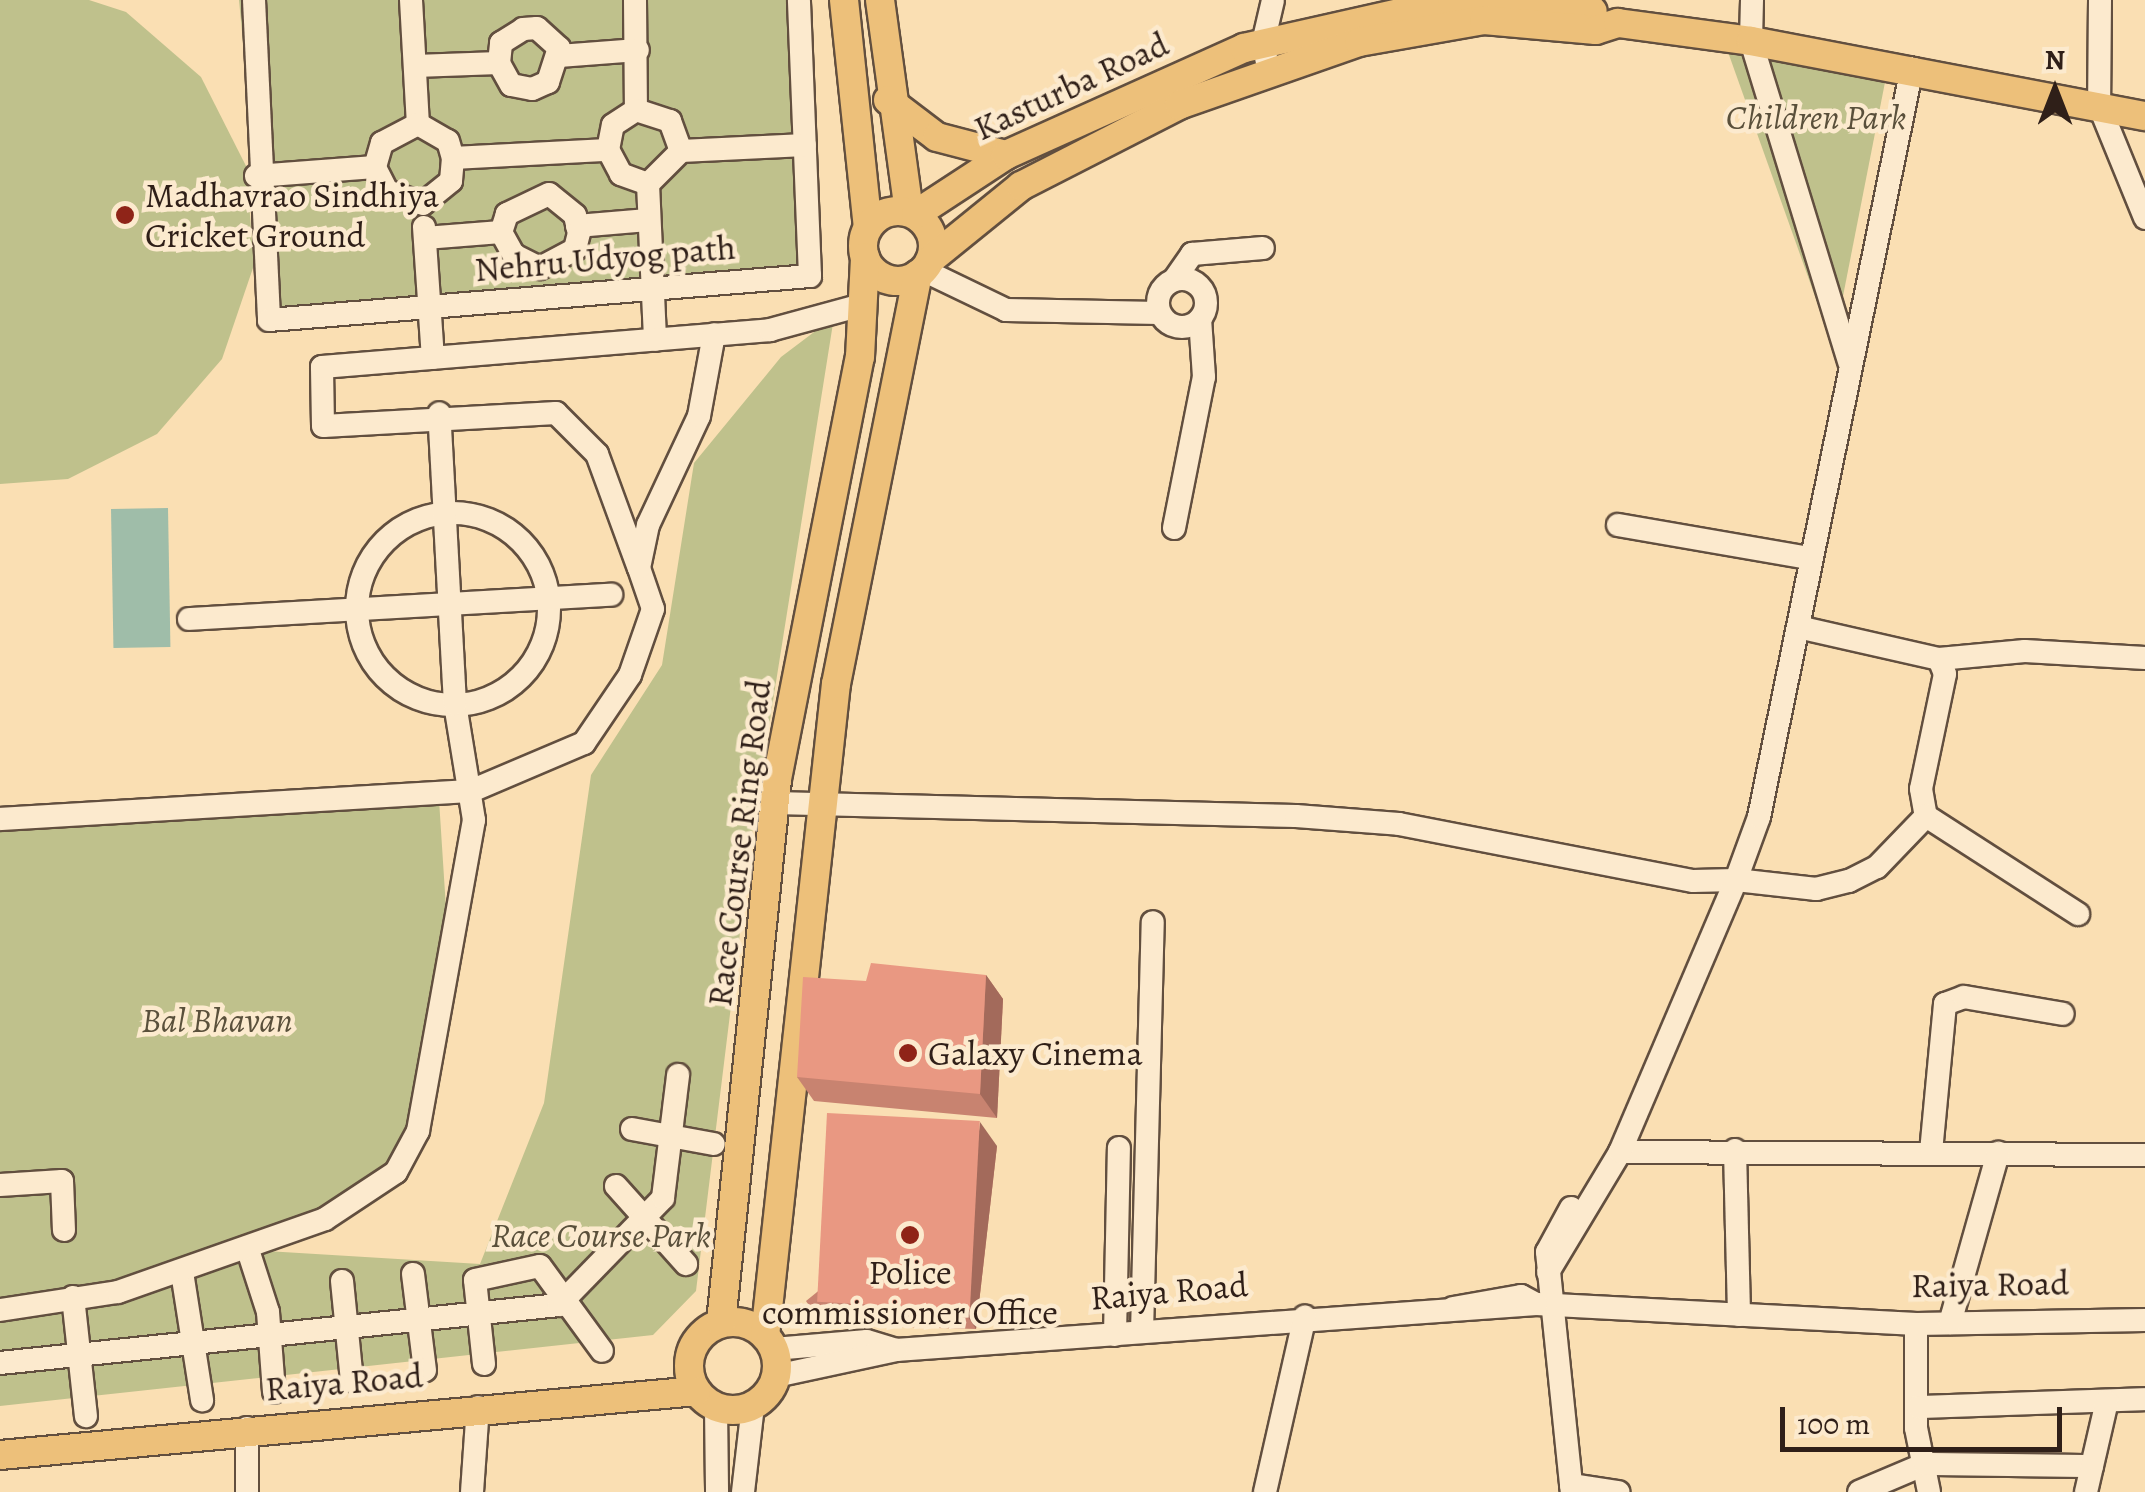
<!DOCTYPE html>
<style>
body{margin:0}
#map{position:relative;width:2145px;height:1492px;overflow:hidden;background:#fadfb3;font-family:Alegreya,serif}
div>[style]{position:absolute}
.green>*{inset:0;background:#bfc18c}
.water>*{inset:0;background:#9fbda9;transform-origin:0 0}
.roads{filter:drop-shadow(2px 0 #624f3f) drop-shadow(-2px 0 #624f3f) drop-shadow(0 2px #624f3f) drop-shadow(0 -2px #624f3f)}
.minor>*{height:22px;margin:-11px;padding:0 11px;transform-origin:11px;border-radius:11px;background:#fceace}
.minor>.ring{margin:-11px;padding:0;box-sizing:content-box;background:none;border:22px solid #fceace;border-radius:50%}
.major>*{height:28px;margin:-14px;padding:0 14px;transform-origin:14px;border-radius:14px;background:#edc07a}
.major>.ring{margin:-14px;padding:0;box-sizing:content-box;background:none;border:28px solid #edc07a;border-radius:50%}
.wall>*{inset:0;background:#c88370}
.shaded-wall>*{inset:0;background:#a36a5b}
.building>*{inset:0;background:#e99882;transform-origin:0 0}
.dots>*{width:28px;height:28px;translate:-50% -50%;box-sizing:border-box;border:5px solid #fceace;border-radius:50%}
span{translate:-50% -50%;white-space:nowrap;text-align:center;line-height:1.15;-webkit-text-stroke:9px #fceace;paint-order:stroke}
.street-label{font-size:35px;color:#2f1f18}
.park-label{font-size:35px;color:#5a503b;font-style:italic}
.poi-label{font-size:35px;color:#2f1f18}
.left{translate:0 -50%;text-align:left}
.north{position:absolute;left:2005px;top:40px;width:100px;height:100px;-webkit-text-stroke:8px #fceace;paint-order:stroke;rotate:0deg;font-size:28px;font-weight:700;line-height:40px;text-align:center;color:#2f1f18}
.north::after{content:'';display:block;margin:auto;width:35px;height:45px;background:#2f1f18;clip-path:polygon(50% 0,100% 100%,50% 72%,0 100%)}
.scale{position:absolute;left:1780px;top:1407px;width:282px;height:45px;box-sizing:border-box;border:5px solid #2f1f18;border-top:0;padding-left:12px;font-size:30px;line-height:35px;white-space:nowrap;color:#2f1f18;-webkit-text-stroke:8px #fceace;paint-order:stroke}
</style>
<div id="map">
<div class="green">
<i style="clip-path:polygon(0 0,89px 0,126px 12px,201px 77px,246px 166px,254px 265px,222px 359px,157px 434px,68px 479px,0 484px)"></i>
<i style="clip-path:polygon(239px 0,799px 0,810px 276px,269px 320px)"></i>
<i style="clip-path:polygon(1723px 38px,1888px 67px,1833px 347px)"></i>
<i style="clip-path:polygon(834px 317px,753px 827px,696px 1291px,653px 1335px,0 1406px,0 817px,438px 784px,449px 955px,427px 1084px,396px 1172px,248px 1250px,480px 1264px,544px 1103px,591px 775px,662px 665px,694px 463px,781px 357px)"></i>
</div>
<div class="water">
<i style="left:168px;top:508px;width:139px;height:57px;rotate:89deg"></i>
</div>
<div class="roads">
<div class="minor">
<i style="left:254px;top:0;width:320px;rotate:87.3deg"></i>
<i style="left:269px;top:320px;width:543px;rotate:-4.65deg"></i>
<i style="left:810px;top:276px;width:276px;rotate:-92.3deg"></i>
<i style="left:411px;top:0;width:124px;rotate:86.8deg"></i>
<i style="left:635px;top:0;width:110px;rotate:89.5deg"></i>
<i style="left:1752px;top:0;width:41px;rotate:91.4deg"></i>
<i style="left:1751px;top:41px;width:336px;rotate:73deg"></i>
<i style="left:2100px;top:0;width:105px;rotate:90.5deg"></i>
<i style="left:2099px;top:105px;width:122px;rotate:67.8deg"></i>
<i style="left:559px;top:56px;width:79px;rotate:-4.3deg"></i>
<i style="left:415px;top:66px;width:84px;rotate:-2deg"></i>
<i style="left:499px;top:63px;width:20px;rotate:-84deg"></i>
<i style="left:501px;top:43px;width:26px;rotate:-32deg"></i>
<i style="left:523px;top:29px;width:14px;rotate:-4deg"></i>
<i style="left:537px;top:28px;width:30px;rotate:42deg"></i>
<i style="left:559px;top:48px;width:36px;rotate:108deg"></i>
<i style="left:548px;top:82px;width:17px;rotate:156deg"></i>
<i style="left:532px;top:89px;width:21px;rotate:-169deg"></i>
<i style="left:511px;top:85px;width:25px;rotate:-119deg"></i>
<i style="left:1268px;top:67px;width:25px;rotate:-102deg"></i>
<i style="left:1263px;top:43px;width:44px;rotate:-76.9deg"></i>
<i style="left:681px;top:151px;width:124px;rotate:-2.8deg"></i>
<i style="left:453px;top:158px;width:155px;rotate:-3deg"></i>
<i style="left:608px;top:150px;width:25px;rotate:-79deg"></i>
<i style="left:613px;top:125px;width:27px;rotate:-33deg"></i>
<i style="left:636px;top:110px;width:36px;rotate:18deg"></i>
<i style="left:670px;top:121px;width:32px;rotate:70deg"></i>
<i style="left:681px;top:151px;width:47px;rotate:135deg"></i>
<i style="left:648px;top:184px;width:29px;rotate:-160deg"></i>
<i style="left:621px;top:174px;width:27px;rotate:-118deg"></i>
<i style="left:256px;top:176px;width:119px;rotate:-4.3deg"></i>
<i style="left:375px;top:167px;width:25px;rotate:-74deg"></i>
<i style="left:382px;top:143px;width:41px;rotate:-27.8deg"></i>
<i style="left:418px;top:124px;width:34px;rotate:30deg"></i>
<i style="left:448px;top:141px;width:18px;rotate:74deg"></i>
<i style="left:453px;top:158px;width:23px;rotate:95deg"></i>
<i style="left:451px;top:181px;width:36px;rotate:141deg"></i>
<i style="left:423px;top:204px;width:38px;rotate:-160deg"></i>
<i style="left:387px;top:191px;width:27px;rotate:-117deg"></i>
<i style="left:648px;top:184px;width:156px;rotate:87.4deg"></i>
<i style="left:577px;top:226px;width:71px;rotate:-4.8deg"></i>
<i style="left:424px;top:227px;width:131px;rotate:86.1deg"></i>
<i style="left:425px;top:238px;width:76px;rotate:-4.5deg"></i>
<i style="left:501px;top:232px;width:26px;rotate:61deg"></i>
<i style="left:514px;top:255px;width:29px;rotate:27deg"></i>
<i style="left:540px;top:268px;width:40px;rotate:-28deg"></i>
<i style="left:575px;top:249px;width:16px;rotate:-76deg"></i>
<i style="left:579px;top:233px;width:18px;rotate:-103deg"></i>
<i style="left:575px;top:215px;width:33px;rotate:-141deg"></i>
<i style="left:549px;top:194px;width:47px;rotate:154.5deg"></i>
<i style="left:507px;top:214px;width:19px;rotate:108deg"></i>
<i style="left:923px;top:270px;width:92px;rotate:25.7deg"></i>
<i style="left:1006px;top:310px;width:153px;rotate:1.1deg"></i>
<i class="ring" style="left:1158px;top:279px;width:26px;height:26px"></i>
<i style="left:1174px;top:280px;width:32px;rotate:-55deg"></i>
<i style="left:1192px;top:254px;width:71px;rotate:-4.8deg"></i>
<i class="ring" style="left:357px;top:513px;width:170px;height:170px"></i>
<i style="left:1618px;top:525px;width:195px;rotate:9.8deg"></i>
<i style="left:1174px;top:528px;width:154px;rotate:-78.8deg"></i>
<i style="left:1204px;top:377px;width:58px;rotate:-93.9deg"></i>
<i style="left:638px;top:566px;width:119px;rotate:-110.1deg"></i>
<i style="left:597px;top:454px;width:58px;rotate:-135deg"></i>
<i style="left:556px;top:413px;width:233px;rotate:176.8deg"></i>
<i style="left:323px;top:426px;width:59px;rotate:-91deg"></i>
<i style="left:322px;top:367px;width:450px;rotate:-4.7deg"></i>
<i style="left:770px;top:330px;width:95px;rotate:-15.2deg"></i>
<i style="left:189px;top:619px;width:423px;rotate:-3.3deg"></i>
<i style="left:1798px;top:627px;width:145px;rotate:12.8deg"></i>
<i style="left:1939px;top:659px;width:86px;rotate:-5.3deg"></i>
<i style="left:2025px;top:651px;width:120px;rotate:3.3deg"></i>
<i style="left:1939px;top:659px;width:16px;rotate:68deg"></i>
<i style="left:1945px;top:674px;width:117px;rotate:101.8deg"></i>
<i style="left:1921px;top:789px;width:27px;rotate:80deg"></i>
<i style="left:1926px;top:816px;width:181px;rotate:32.8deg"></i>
<i style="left:775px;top:803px;width:521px;rotate:1.43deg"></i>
<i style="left:1296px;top:816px;width:103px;rotate:4.4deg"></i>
<i style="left:1399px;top:824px;width:299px;rotate:11deg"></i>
<i style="left:1693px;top:881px;width:43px;rotate:-1.3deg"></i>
<i style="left:1736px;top:880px;width:67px;rotate:-69.9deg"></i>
<i style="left:1759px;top:817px;width:764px;rotate:-78.45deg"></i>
<i style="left:0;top:819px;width:472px;rotate:-3.4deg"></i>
<i style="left:471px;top:791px;width:123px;rotate:-23deg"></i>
<i style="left:584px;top:743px;width:82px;rotate:-55.9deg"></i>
<i style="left:630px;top:675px;width:70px;rotate:-70.8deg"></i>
<i style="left:653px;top:609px;width:43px;rotate:-108.9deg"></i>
<i style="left:639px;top:568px;width:44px;rotate:-78.2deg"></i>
<i style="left:648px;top:525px;width:120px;rotate:-64.9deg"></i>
<i style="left:699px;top:416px;width:83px;rotate:-79.6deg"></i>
<i style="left:632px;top:1129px;width:83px;rotate:10.4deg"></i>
<i style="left:1735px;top:1150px;width:165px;rotate:88.6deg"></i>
<i style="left:1620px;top:1152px;width:525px;rotate:0.33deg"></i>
<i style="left:1931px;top:1152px;width:149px;rotate:-84.6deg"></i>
<i style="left:1945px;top:1004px;width:20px;rotate:-20deg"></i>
<i style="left:1964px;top:997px;width:100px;rotate:9.7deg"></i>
<i style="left:0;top:1185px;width:62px;rotate:-3.7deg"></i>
<i style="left:62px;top:1181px;width:49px;rotate:87.7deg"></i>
<i style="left:616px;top:1186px;width:105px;rotate:48.1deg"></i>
<i style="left:1571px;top:1208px;width:50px;rotate:118.6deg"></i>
<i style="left:1547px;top:1252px;width:241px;rotate:84.1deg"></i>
<i style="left:248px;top:1250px;width:65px;rotate:72.1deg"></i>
<i style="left:268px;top:1312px;width:80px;rotate:85.7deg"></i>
<i style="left:182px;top:1272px;width:130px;rotate:81.1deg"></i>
<i style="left:1548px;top:1272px;width:140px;rotate:-59deg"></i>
<i style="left:1620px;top:1152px;width:296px;rotate:-66.9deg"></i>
<i style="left:1736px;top:880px;width:81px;rotate:6.4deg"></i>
<i style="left:1816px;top:889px;width:34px;rotate:-14deg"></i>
<i style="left:1849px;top:881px;width:31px;rotate:-27deg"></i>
<i style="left:1877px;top:867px;width:71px;rotate:-46.1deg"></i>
<i style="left:413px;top:1274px;width:97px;rotate:82.9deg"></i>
<i style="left:342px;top:1281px;width:100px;rotate:84.3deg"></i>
<i style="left:73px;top:1297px;width:120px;rotate:83.8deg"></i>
<i style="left:1536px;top:1304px;width:381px;rotate:3deg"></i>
<i style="left:1916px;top:1324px;width:229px;rotate:-1deg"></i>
<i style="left:0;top:1310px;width:119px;rotate:-8.7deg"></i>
<i style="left:118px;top:1292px;width:219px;rotate:-19.4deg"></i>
<i style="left:325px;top:1219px;width:85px;rotate:-33.5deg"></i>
<i style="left:396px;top:1172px;width:47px;rotate:-61.8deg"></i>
<i style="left:418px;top:1131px;width:316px;rotate:-79.8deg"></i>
<i style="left:474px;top:820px;width:118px;rotate:-99.3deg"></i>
<i style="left:455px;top:704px;width:291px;rotate:-93.1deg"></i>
<i style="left:1950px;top:1323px;width:177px;rotate:-74.2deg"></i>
<i style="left:1916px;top:1324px;width:104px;rotate:90deg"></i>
<i style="left:1916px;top:1428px;width:65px;rotate:78.5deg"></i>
<i style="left:1142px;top:1332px;width:410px;rotate:-88.5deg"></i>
<i style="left:1115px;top:1335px;width:187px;rotate:-88.8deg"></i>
<i style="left:774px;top:1349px;width:93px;rotate:-4.9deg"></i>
<i style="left:867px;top:1341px;width:30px;rotate:17deg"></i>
<i style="left:896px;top:1350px;width:642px;rotate:-4.11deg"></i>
<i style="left:1536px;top:1304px;width:17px;rotate:-152deg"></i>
<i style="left:1521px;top:1296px;width:69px;rotate:170deg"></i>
<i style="left:0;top:1363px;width:562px;rotate:-5.92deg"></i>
<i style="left:559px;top:1305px;width:149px;rotate:-45.8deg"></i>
<i style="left:663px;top:1198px;width:124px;rotate:-83deg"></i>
<i style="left:484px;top:1364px;width:84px;rotate:-96.1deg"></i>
<i style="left:475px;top:1280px;width:66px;rotate:-12.2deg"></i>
<i style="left:540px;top:1266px;width:105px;rotate:53.9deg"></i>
<i style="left:776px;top:1376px;width:123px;rotate:-12.2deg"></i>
<i style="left:716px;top:1407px;width:85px;rotate:89.3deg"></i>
<i style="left:1918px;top:1407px;width:227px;rotate:-2deg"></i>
<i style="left:247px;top:1428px;width:64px;rotate:90deg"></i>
<i style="left:1571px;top:1485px;width:48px;rotate:8.5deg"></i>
<i style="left:472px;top:1492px;width:85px;rotate:-86deg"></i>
<i style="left:743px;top:1492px;width:88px;rotate:-83.4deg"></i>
<i style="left:1265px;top:1492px;width:180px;rotate:-77.2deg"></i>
<i style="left:1859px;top:1492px;width:72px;rotate:-23deg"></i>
<i style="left:1925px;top:1464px;width:167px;rotate:0.7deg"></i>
<i style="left:2086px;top:1492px;width:93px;rotate:-77deg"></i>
</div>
<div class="major">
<i style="left:844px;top:0;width:228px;rotate:84deg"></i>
<i style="left:880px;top:0;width:214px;rotate:82.2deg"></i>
<i style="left:888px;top:100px;width:61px;rotate:37.1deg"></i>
<i style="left:937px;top:137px;width:71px;rotate:14.6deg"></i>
<i class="ring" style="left:863px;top:211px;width:42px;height:42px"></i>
<i style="left:916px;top:214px;width:108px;rotate:-33.2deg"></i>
<i style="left:1006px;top:155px;width:261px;rotate:-24.2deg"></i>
<i style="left:1244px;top:48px;width:213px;rotate:-12.7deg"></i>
<i style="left:1452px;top:1px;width:141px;rotate:4.1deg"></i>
<i style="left:931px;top:259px;width:116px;rotate:-39deg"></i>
<i style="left:1021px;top:186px;width:178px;rotate:-27.1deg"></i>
<i style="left:1179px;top:105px;width:191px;rotate:-19.3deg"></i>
<i style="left:1359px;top:42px;width:127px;rotate:-10deg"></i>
<i style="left:1484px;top:20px;width:112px;rotate:5.1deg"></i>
<i style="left:1596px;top:30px;width:23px;rotate:-18deg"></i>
<i style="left:1618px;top:23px;width:134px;rotate:7.7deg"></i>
<i style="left:1751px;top:41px;width:401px;rotate:10.8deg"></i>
<i class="ring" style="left:689px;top:1322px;width:60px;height:60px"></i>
<i style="left:721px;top:1323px;width:547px;rotate:-84.12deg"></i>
<i style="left:777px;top:779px;width:430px;rotate:-78.9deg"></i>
<i style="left:860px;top:357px;width:100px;rotate:-87.1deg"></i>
<i style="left:765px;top:1336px;width:656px;rotate:-83.79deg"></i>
<i style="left:836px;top:684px;width:418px;rotate:-78.7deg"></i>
<i style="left:0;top:1455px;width:699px;rotate:-5.25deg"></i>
</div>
</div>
<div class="wall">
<i style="clip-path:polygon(986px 975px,1003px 999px,997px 1118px,814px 1101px,797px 1077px,866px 981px)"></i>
<i style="clip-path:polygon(997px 1146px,976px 1329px,822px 1325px,806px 1301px)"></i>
</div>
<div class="shaded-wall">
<i style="clip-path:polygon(986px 975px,1003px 999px,997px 1118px,980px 1094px)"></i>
<i style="clip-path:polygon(980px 1122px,997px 1146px,976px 1329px,960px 1305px)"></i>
</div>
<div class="building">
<i style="clip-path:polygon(871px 963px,986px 975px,980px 1094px,797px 1077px,803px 977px,866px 981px)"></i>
<i style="left:827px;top:1113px;width:153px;height:189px;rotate:3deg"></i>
</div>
<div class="dots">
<i style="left:125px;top:215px;background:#8f2418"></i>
<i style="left:908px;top:1053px;background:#8f2418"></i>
<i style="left:910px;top:1235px;background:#8f2418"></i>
</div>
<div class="street-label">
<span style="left:1071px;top:86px;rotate:-25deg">Kasturba Road</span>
<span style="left:605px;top:258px;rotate:-5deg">Nehru Udyog path</span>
<span style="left:739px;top:843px;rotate:-83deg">Race Course Ring Road</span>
<span style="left:1990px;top:1284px;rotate:-1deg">Raiya Road</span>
<span style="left:1169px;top:1291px;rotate:-5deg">Raiya Road</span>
<span style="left:344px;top:1382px;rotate:-5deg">Raiya Road</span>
</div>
<div class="park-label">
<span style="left:1816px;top:117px">Children Park</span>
<span style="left:217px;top:1020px">Bal Bhavan</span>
<span style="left:601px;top:1235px">Race Course Park</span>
</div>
<div class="poi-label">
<span class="left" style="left:145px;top:215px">Madhavrao Sindhiya<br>Cricket Ground</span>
<span class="left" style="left:928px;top:1053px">Galaxy Cinema</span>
<span style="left:910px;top:1292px">Police<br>commissioner Office</span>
</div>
<div class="north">N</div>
<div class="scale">100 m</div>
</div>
